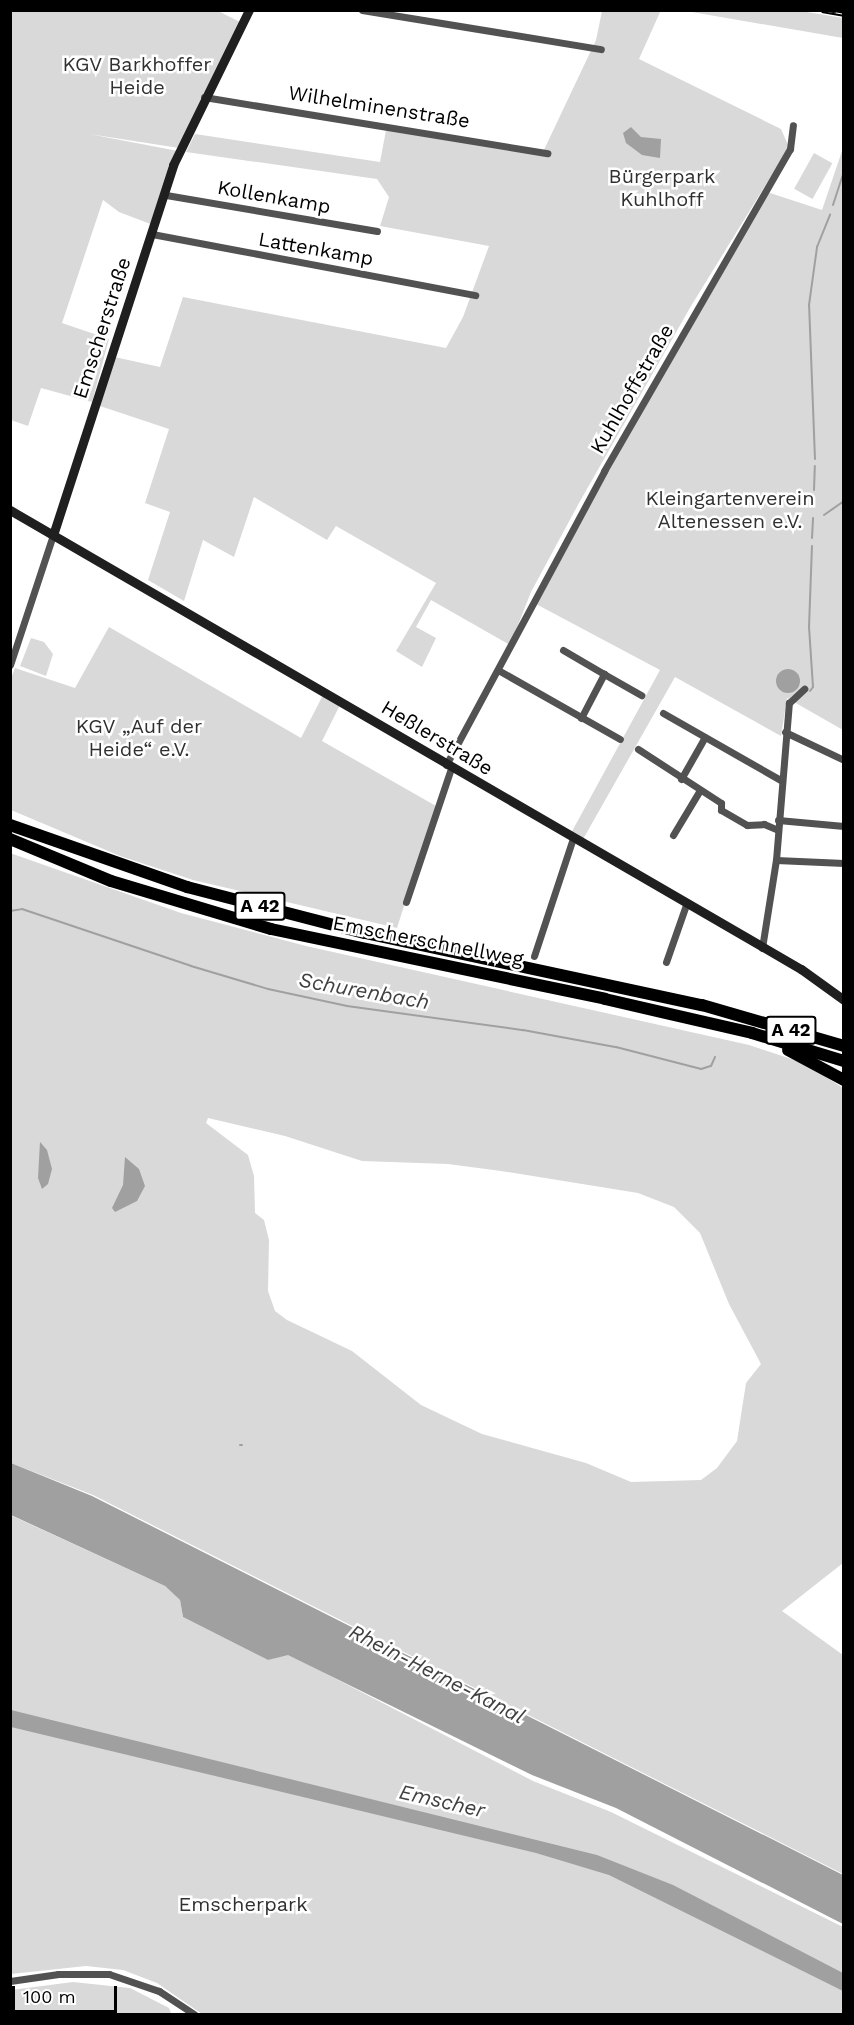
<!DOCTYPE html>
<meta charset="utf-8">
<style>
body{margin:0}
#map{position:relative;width:854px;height:2025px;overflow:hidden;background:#fff;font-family:"Work Sans",sans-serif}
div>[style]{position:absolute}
.green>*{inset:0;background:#d9d9d9;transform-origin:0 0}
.water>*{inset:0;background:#a0a0a0}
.round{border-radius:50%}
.stream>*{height:2px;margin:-1px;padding:0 1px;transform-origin:1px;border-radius:1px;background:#a0a0a0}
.street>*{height:7px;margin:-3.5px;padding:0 3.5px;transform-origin:3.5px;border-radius:3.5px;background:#525252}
.secondary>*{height:9px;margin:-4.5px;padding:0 4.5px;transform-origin:4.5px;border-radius:4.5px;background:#1f1f1f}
.highway>*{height:12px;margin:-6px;padding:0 6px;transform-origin:6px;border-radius:6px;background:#000}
.rail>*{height:4.5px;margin-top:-2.25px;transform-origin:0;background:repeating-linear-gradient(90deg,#fff 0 7px,#000 0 14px);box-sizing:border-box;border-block:2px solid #000}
span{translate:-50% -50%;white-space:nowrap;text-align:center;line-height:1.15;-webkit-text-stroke:5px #fff;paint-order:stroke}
.shield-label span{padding:2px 4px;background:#fff;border:2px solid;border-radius:4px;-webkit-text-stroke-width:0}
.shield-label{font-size:18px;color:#000;font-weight:700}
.park-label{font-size:20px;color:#303030}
.street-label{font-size:20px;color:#000}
.water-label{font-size:21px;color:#414141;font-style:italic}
.frame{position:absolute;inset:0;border:12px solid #000;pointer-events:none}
.scale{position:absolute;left:12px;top:1986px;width:105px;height:27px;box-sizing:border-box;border:3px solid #000;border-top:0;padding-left:8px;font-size:18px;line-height:21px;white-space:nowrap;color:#000;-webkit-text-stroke:4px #fff;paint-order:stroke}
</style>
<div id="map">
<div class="green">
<i style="clip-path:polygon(661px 10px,639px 59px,781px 129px,789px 147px,691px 306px,579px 503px,531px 592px,510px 645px,431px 600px,416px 627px,436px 638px,422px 667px,396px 651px,436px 583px,336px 526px,327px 540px,254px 497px,234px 557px,203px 540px,184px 601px,148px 580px,170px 512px,145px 503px,169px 429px,97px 405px,110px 356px,160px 367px,183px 297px,446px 348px,463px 317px,489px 246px,380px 226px,389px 197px,377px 179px,186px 152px,195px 134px,380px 162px,387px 125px,542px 154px,596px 40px,602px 11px)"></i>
<i style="clip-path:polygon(795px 10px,843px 18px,843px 38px,686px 11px)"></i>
<i style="clip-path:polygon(11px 11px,218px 11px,242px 23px,179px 148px,89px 134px,178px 151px,153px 225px,119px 212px,103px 200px,62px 323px,109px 339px,92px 402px,41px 388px,28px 426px,11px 420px)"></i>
<i style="clip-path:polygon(843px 148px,843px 730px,787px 698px,781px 736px,675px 677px,582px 841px,570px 835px,660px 670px,536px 604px,605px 472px,767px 192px,822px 210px)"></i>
<i style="left:814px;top:153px;width:21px;height:41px;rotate:29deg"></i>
<i style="clip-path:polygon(109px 627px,301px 738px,324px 693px,341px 703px,322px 741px,436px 806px,397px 928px,193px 880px,120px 856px,11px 810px,10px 681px,15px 668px,75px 688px)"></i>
<i style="clip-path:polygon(31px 638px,44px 642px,53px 654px,46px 676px,20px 666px)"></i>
<i style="clip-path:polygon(evenodd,10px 853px,181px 913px,306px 946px,749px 1045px,806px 1064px,843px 1088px,843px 1563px,782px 1611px,843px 1655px,843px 1874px,93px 1495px,11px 1463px,10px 853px,208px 1118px,285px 1136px,362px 1161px,448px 1164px,501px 1171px,638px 1193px,674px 1207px,700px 1233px,729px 1304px,761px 1364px,746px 1383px,737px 1441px,717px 1468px,701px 1480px,631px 1482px,586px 1463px,482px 1434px,421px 1405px,352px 1351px,287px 1320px,275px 1311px,268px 1291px,269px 1240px,264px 1220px,255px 1213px,254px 1176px,248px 1155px,206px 1123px,208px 1118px)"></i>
<i style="clip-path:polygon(10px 1515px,165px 1586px,180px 1600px,183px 1617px,268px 1660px,288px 1654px,533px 1781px,611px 1812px,843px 1927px,843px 2014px,202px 2014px,157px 1983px,123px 1970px,86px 1966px,11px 1974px)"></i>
<i style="clip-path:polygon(73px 1982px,130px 1988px,169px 2008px,171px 2013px,11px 2014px,11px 1990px)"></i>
</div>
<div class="water">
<i style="clip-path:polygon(631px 127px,641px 137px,661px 139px,660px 158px,642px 155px,626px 143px,623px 133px)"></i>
<i class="round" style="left:776px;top:669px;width:24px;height:24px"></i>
<i style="clip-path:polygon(40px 1142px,47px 1150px,52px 1169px,48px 1184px,42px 1189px,38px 1178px)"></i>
<i style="clip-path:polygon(125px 1157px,139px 1169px,145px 1186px,137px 1201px,115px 1212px,112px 1208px,123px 1185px)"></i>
<i style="clip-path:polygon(11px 1463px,92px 1496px,843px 1875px,843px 1924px,616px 1808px,532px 1775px,288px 1655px,268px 1660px,183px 1617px,180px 1600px,165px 1586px,11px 1515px)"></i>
<i style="clip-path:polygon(11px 1710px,597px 1855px,673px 1885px,843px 1973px,843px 1991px,609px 1875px,536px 1853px,11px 1727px)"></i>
</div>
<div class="stream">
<i style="left:833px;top:205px;width:35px;rotate:-72deg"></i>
<i style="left:815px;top:459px;width:154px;rotate:-92.2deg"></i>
<i style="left:809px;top:305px;width:59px;rotate:-82.1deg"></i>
<i style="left:817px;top:247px;width:35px;rotate:-68deg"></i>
<i style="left:814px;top:490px;width:24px;rotate:-88deg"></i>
<i style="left:824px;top:515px;width:24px;rotate:-35deg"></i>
<i style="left:812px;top:538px;width:20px;rotate:-87deg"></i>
<i style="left:810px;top:691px;width:5px;rotate:-53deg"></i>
<i style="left:813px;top:687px;width:60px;rotate:-93.8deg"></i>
<i style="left:809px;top:627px;width:81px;rotate:-87.9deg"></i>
<i style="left:10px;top:911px;width:12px;rotate:-9deg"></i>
<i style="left:22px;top:909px;width:178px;rotate:18.6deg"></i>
<i style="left:191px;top:966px;width:80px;rotate:16.6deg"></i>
<i style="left:268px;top:989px;width:81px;rotate:12.1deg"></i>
<i style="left:347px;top:1006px;width:178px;rotate:7.8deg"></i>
<i style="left:523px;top:1030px;width:95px;rotate:10.4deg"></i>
<i style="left:616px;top:1047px;width:88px;rotate:14.5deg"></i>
<i style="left:701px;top:1069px;width:10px;rotate:-17deg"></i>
<i style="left:711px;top:1066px;width:10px;rotate:-66deg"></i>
<i style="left:240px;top:1445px;width:2px"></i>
</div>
<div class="street">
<i style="left:362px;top:10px;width:242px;rotate:9.3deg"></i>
<i style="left:204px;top:97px;width:348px;rotate:9.3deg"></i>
<i style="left:166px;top:195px;width:214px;rotate:9.7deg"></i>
<i style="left:152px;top:234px;width:329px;rotate:10.7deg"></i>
<i style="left:563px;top:650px;width:48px;rotate:30.3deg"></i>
<i style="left:10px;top:665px;width:137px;rotate:-71.7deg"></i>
<i style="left:498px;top:670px;width:140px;rotate:29.5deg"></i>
<i style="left:663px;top:713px;width:137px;rotate:29.7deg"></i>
<i style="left:581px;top:718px;width:50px;rotate:-62.4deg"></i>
<i style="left:604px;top:674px;width:43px;rotate:29.6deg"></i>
<i style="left:785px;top:732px;width:65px;rotate:25.4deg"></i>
<i style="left:638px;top:749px;width:99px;rotate:33deg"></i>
<i style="left:721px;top:803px;width:7px;rotate:90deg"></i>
<i style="left:721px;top:810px;width:30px;rotate:30deg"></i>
<i style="left:747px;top:825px;width:17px;rotate:-3deg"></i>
<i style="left:764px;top:824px;width:15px;rotate:23deg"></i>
<i style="left:446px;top:765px;width:334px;rotate:-61.7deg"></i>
<i style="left:604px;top:471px;width:372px;rotate:-60deg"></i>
<i style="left:790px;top:149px;width:24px;rotate:-83deg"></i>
<i style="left:681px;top:779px;width:48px;rotate:-60.3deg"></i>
<i style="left:778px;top:820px;width:66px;rotate:5.2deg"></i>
<i style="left:673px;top:835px;width:52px;rotate:-59deg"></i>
<i style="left:776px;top:860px;width:68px;rotate:2.5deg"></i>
<i style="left:406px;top:902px;width:141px;rotate:-71.4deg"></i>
<i style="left:762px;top:948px;width:89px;rotate:-81deg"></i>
<i style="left:776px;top:860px;width:158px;rotate:-85.3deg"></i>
<i style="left:789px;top:703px;width:21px;rotate:-43deg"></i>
<i style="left:534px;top:956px;width:124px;rotate:-71.7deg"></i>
<i style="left:666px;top:962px;width:60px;rotate:-70.7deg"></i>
<i style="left:10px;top:1981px;width:49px;rotate:-8.3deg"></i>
<i style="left:58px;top:1974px;width:51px"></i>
<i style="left:109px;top:1974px;width:53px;rotate:18.8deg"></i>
<i style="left:159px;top:1991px;width:42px;rotate:33.3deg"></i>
</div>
<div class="secondary">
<i style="left:10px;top:510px;width:915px;rotate:30.13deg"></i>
<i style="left:801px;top:969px;width:53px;rotate:35.8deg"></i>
<i style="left:53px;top:535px;width:389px;rotate:-72deg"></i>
<i style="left:173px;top:165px;width:173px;rotate:-63.9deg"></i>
</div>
<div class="highway">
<i style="left:10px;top:825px;width:188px;rotate:19.3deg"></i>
<i style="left:187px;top:887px;width:184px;rotate:14.5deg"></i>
<i style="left:365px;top:933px;width:345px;rotate:12.1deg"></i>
<i style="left:702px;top:1005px;width:148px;rotate:16.1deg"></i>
<i style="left:10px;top:839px;width:109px;rotate:22.6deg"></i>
<i style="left:111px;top:881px;width:167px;rotate:16.7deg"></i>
<i style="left:271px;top:929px;width:341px;rotate:11.8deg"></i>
<i style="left:605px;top:999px;width:151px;rotate:13deg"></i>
<i style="left:752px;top:1033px;width:96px;rotate:16.9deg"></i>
<i style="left:788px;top:1050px;width:64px;rotate:28.2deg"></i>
</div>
<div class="rail">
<i style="left:822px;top:10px;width:22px;rotate:10deg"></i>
</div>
<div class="shield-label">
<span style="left:260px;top:906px">A 42</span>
<span style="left:791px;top:1030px">A 42</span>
</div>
<div class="park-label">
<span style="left:137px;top:76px">KGV Barkhoffer<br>Heide</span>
<span style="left:662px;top:188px">Bürgerpark<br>Kuhlhoff</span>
<span style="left:730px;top:510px">Kleingartenverein<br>Altenessen e.V.</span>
<span style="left:139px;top:738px">KGV „Auf der<br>Heide“ e.V.</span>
<span style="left:243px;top:1904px">Emscherpark</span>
</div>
<div class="street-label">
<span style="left:379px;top:107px;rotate:9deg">Wilhelminenstraße</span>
<span style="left:274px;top:197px;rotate:10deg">Kollenkamp</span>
<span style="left:316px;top:249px;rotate:10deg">Lattenkamp</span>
<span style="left:102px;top:328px;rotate:-72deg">Emscherstraße</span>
<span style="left:632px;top:389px;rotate:-60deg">Kuhlhoffstraße</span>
<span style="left:437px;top:738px;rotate:31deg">Heßlerstraße</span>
<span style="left:428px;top:941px;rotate:11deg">Emscherschnellweg</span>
</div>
<div class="water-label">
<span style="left:364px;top:991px;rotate:10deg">Schurenbach</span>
<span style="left:437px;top:1674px;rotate:27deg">Rhein-Herne-Kanal</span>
<span style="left:442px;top:1801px;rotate:13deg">Emscher</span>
</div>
<div class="frame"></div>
<div class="scale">100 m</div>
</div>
